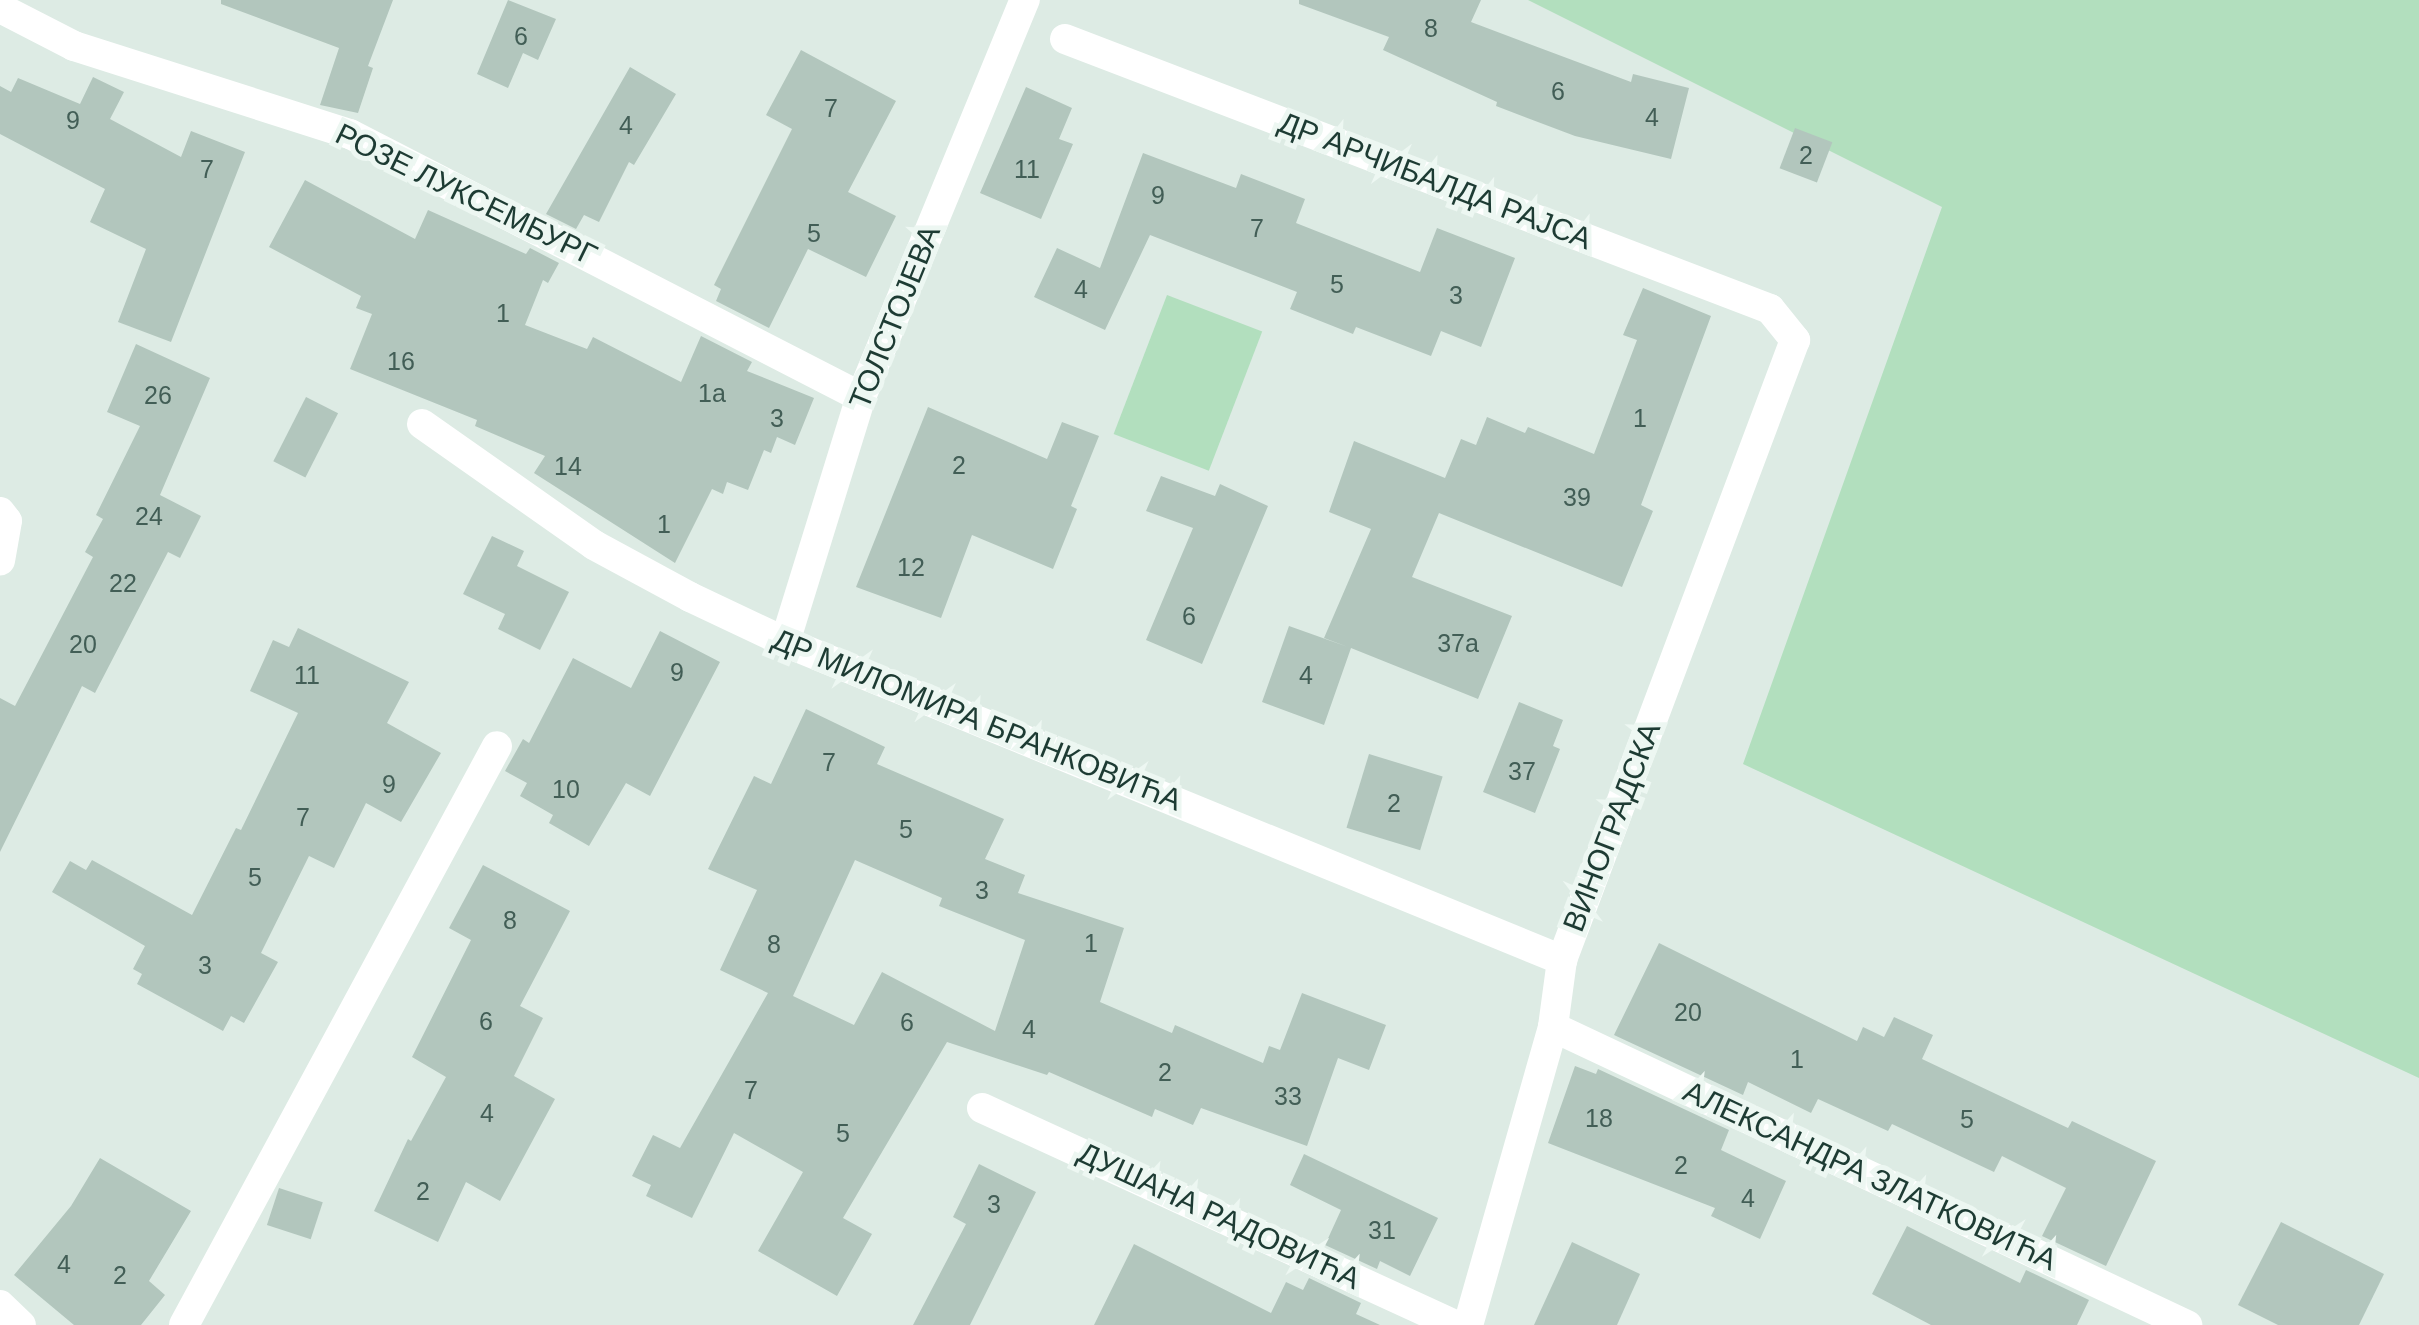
<!DOCTYPE html>
<meta charset="utf-8">
<style>
body{margin:0}
#map{position:relative;width:2419px;height:1325px;overflow:hidden;background:#ddebe4;font-family:Helvetica,sans-serif}
div>[style]{position:absolute}
.green>*{inset:0;background:#b2dfbe;transform-origin:0 0}
.building>*{inset:0;background:#b2c6bd;transform-origin:0 0}
.minor>*{height:30px;margin:-15px;padding:0 15px;transform-origin:15px;border-radius:15px;background:#fff}
span{translate:-50% -50%;white-space:nowrap;text-align:center;line-height:1.15;-webkit-text-stroke:10px #edf7f2;paint-order:stroke}
.number-label{font-size:25px;color:#425e56}
.number-label span{-webkit-text-stroke-width:0}
.street-label{font-size:30px;color:#1d3b33}
</style>
<div id="map">
<div class="green">
<i style="clip-path:polygon(1528px 0,2419px 0,2419px 1078px,1743px 764px,1942px 207px)"></i>
<i style="left:1167px;top:295px;width:102px;height:149px;rotate:21deg"></i>
</div>
<div class="building">
<i style="clip-path:polygon(221px 0,393px 0,368px 66px,373px 68px,358px 113px,320px 105px,339px 48px,221px 4px)"></i>
<i style="clip-path:polygon(508px 0,556px 19px,538px 60px,523px 53px,508px 88px,477px 74px)"></i>
<i style="clip-path:polygon(1299px 0,1481px 0,1471px 22px,1631px 82px,1633px 74px,1689px 88px,1671px 159px,1575px 136px,1496px 106px,1497px 102px,1383px 50px,1389px 37px,1299px 4px)"></i>
<i style="clip-path:polygon(801px 50px,896px 101px,848px 192px,896px 216px,866px 277px,808px 249px,769px 328px,716px 301px,721px 289px,714px 285px,792px 129px,766px 115px)"></i>
<i style="clip-path:polygon(630px 67px,676px 94px,634px 165px,629px 162px,599px 222px,584px 215px,576px 229px,546px 214px)"></i>
<i style="clip-path:polygon(93px 77px,124px 92px,110px 119px,181px 157px,191px 131px,245px 152px,171px 342px,118px 322px,146px 249px,90px 222px,105px 189px,0 134px,0 86px,11px 92px,18px 78px,80px 104px)"></i>
<i style="clip-path:polygon(1026px 87px,1072px 108px,1059px 139px,1073px 144px,1041px 219px,980px 193px)"></i>
<i style="left:1795px;top:128px;width:40px;height:43px;rotate:21deg"></i>
<i style="clip-path:polygon(1143px 153px,1236px 188px,1241px 174px,1305px 199px,1296px 223px,1420px 272px,1437px 228px,1515px 258px,1481px 347px,1441px 331px,1431px 356px,1356px 327px,1353px 334px,1290px 309px,1297px 292px,1150px 235px,1105px 330px,1034px 297px,1057px 248px,1100px 268px)"></i>
<i style="clip-path:polygon(305px 180px,415px 239px,428px 210px,526px 254px,530px 248px,559px 263px,548px 283px,543px 280px,525px 325px,587px 349px,593px 337px,681px 382px,701px 336px,752px 362px,747px 371px,814px 398px,795px 445px,777px 437px,771px 453px,764px 450px,748px 490px,727px 482px,723px 494px,712px 489px,675px 563px,534px 473px,545px 456px,475px 426px,477px 420px,350px 369px,372px 314px,356px 308px,361px 296px,269px 247px)"></i>
<i style="clip-path:polygon(1643px 288px,1711px 316px,1641px 505px,1653px 511px,1622px 587px,1439px 513px,1412px 577px,1512px 616px,1478px 699px,1351px 648px,1324px 725px,1262px 702px,1289px 626px,1348px 647px,1324px 638px,1371px 529px,1329px 512px,1354px 441px,1445px 478px,1461px 439px,1476px 445px,1487px 417px,1525px 433px,1528px 427px,1594px 454px,1637px 340px,1623px 335px)"></i>
<i style="clip-path:polygon(136px 344px,210px 378px,160px 495px,201px 516px,180px 558px,168px 552px,95px 693px,82px 686px,0 852px,0 698px,15px 706px,93px 557px,85px 552px,103px 519px,96px 515px,140px 426px,107px 412px)"></i>
<i style="left:306px;top:397px;width:36px;height:72px;rotate:27deg"></i>
<i style="clip-path:polygon(928px 407px,1047px 459px,1062px 422px,1099px 436px,1071px 506px,1077px 509px,1053px 569px,972px 535px,941px 618px,856px 587px)"></i>
<i style="clip-path:polygon(1161px 476px,1215px 496px,1220px 484px,1268px 506px,1202px 664px,1146px 640px,1193px 528px,1146px 511px)"></i>
<i style="clip-path:polygon(492px 536px,524px 551px,517px 566px,569px 592px,540px 650px,498px 629px,505px 614px,463px 594px)"></i>
<i style="clip-path:polygon(298px 628px,409px 682px,387px 723px,441px 753px,401px 822px,366px 803px,334px 868px,309px 856px,261px 953px,278px 962px,244px 1023px,231px 1016px,223px 1031px,137px 984px,142px 974px,133px 969px,145px 946px,52px 892px,70px 861px,86px 870px,92px 860px,192px 915px,236px 828px,241px 830px,298px 713px,250px 691px,273px 640px,289px 647px)"></i>
<i style="clip-path:polygon(660px 631px,720px 662px,650px 796px,626px 783px,589px 846px,549px 823px,553px 815px,520px 796px,527px 783px,505px 771px,523px 739px,529px 743px,573px 658px,631px 688px)"></i>
<i style="clip-path:polygon(1519px 702px,1563px 720px,1553px 746px,1560px 749px,1535px 813px,1483px 792px)"></i>
<i style="clip-path:polygon(evenodd,806px 709px,885px 747px,877px 764px,1004px 819px,985px 859px,1025px 875px,1018px 893px,1124px 928px,1100px 1002px,1172px 1033px,1175px 1025px,1263px 1063px,1269px 1046px,1280px 1050px,1302px 993px,1386px 1025px,1369px 1070px,1338px 1058px,1307px 1146px,1201px 1108px,1193px 1125px,1155px 1109px,1152px 1117px,1049px 1072px,1047px 1075px,947px 1042px,843px 1218px,872px 1234px,837px 1296px,758px 1251px,803px 1172px,734px 1133px,692px 1218px,646px 1196px,651px 1185px,632px 1176px,653px 1135px,680px 1148px,768px 993px,720px 970px,757px 890px,708px 869px,754px 776px,771px 784px,806px 709px,855px 860px,942px 898px,939px 906px,1025px 940px,995px 1031px,882px 972px,854px 1025px,793px 996px,855px 860px)"></i>
<i style="left:1369px;top:754px;width:77px;height:77px;rotate:17deg"></i>
<i style="clip-path:polygon(483px 865px,570px 911px,520px 1006px,543px 1018px,514px 1076px,555px 1099px,500px 1201px,466px 1182px,438px 1242px,374px 1211px,408px 1139px,411px 1141px,446px 1077px,412px 1057px,471px 940px,449px 928px)"></i>
<i style="clip-path:polygon(1659px 943px,1857px 1041px,1863px 1027px,1884px 1037px,1894px 1017px,1933px 1035px,1922px 1059px,2068px 1128px,2072px 1121px,2156px 1161px,2106px 1266px,2042px 1236px,2066px 1188px,2002px 1156px,1994px 1172px,1892px 1124px,1888px 1131px,1818px 1099px,1811px 1113px,1748px 1082px,1743px 1095px,1614px 1035px)"></i>
<i style="clip-path:polygon(1575px 1066px,1596px 1074px,1598px 1069px,1729px 1130px,1721px 1150px,1786px 1181px,1760px 1239px,1711px 1216px,1715px 1208px,1548px 1143px)"></i>
<i style="clip-path:polygon(1304px 1154px,1438px 1218px,1410px 1276px,1380px 1261px,1377px 1269px,1325px 1245px,1341px 1210px,1290px 1185px)"></i>
<i style="clip-path:polygon(100px 1158px,191px 1211px,149px 1281px,165px 1295px,141px 1325px,74px 1325px,14px 1275px,71px 1206px)"></i>
<i style="clip-path:polygon(979px 1164px,1036px 1192px,970px 1325px,913px 1325px,966px 1224px,953px 1217px)"></i>
<i style="left:279px;top:1188px;width:46px;height:39px;rotate:18deg"></i>
<i style="clip-path:polygon(2281px 1222px,2384px 1274px,2359px 1325px,2278px 1325px,2238px 1305px)"></i>
<i style="clip-path:polygon(1907px 1226px,2020px 1283px,2026px 1270px,2089px 1300px,2077px 1325px,1931px 1325px,1872px 1294px)"></i>
<i style="clip-path:polygon(1572px 1242px,1640px 1274px,1617px 1325px,1534px 1325px)"></i>
<i style="clip-path:polygon(1134px 1244px,1271px 1313px,1286px 1282px,1303px 1290px,1309px 1278px,1361px 1303px,1356px 1314px,1380px 1325px,1094px 1325px)"></i>
</div>
<div class="minor">
<i style="left:0;top:8px;width:83px;rotate:27.2deg"></i>
<i style="left:74px;top:46px;width:290px;rotate:17.7deg"></i>
<i style="left:350px;top:134px;width:575px;rotate:27.23deg"></i>
<i style="left:1065px;top:39px;width:755px;rotate:20.96deg"></i>
<i style="left:1770px;top:309px;width:40px;rotate:51deg"></i>
<i style="left:1795px;top:340px;width:662px;rotate:110.6deg"></i>
<i style="left:1562px;top:960px;width:68px;rotate:97.7deg"></i>
<i style="left:1553px;top:1027px;width:310px;rotate:105.9deg"></i>
<i style="left:422px;top:424px;width:210px;rotate:35.1deg"></i>
<i style="left:594px;top:545px;width:109px;rotate:28.4deg"></i>
<i style="left:690px;top:597px;width:105px;rotate:25.3deg"></i>
<i style="left:785px;top:642px;width:840px;rotate:22.26deg"></i>
<i style="left:0;top:512px;width:11px;rotate:52deg"></i>
<i style="left:7px;top:521px;width:40px;rotate:100deg"></i>
<i style="left:785px;top:642px;width:257px;rotate:-72.8deg"></i>
<i style="left:861px;top:397px;width:430px;rotate:-67.6deg"></i>
<i style="left:1553px;top:1027px;width:701px;rotate:25.18deg"></i>
<i style="left:982px;top:1108px;width:520px;rotate:24.64deg"></i>
<i style="left:0;top:1305px;width:29px;rotate:44deg"></i>
<i style="left:184px;top:1325px;width:658px;rotate:-61.6deg"></i>
</div>
<div class="number-label">
<span style="left:1431px;top:28px">8</span>
<span style="left:521px;top:36px">6</span>
<span style="left:1558px;top:91px">6</span>
<span style="left:831px;top:108px">7</span>
<span style="left:1652px;top:117px">4</span>
<span style="left:73px;top:120px">9</span>
<span style="left:626px;top:125px">4</span>
<span style="left:1806px;top:155px">2</span>
<span style="left:207px;top:169px">7</span>
<span style="left:1027px;top:169px">11</span>
<span style="left:1158px;top:195px">9</span>
<span style="left:1257px;top:228px">7</span>
<span style="left:814px;top:233px">5</span>
<span style="left:1337px;top:284px">5</span>
<span style="left:1081px;top:289px">4</span>
<span style="left:1456px;top:295px">3</span>
<span style="left:503px;top:313px">1</span>
<span style="left:401px;top:361px">16</span>
<span style="left:712px;top:393px">1a</span>
<span style="left:158px;top:395px">26</span>
<span style="left:777px;top:418px">3</span>
<span style="left:1640px;top:418px">1</span>
<span style="left:959px;top:465px">2</span>
<span style="left:568px;top:466px">14</span>
<span style="left:1577px;top:497px">39</span>
<span style="left:149px;top:516px">24</span>
<span style="left:664px;top:524px">1</span>
<span style="left:911px;top:567px">12</span>
<span style="left:123px;top:583px">22</span>
<span style="left:1189px;top:616px">6</span>
<span style="left:1458px;top:643px">37a</span>
<span style="left:83px;top:644px">20</span>
<span style="left:677px;top:672px">9</span>
<span style="left:307px;top:675px">11</span>
<span style="left:1306px;top:675px">4</span>
<span style="left:829px;top:762px">7</span>
<span style="left:1522px;top:771px">37</span>
<span style="left:389px;top:784px">9</span>
<span style="left:566px;top:789px">10</span>
<span style="left:1394px;top:803px">2</span>
<span style="left:303px;top:817px">7</span>
<span style="left:906px;top:829px">5</span>
<span style="left:255px;top:877px">5</span>
<span style="left:982px;top:890px">3</span>
<span style="left:510px;top:920px">8</span>
<span style="left:1091px;top:943px">1</span>
<span style="left:774px;top:944px">8</span>
<span style="left:205px;top:965px">3</span>
<span style="left:1688px;top:1012px">20</span>
<span style="left:486px;top:1021px">6</span>
<span style="left:907px;top:1022px">6</span>
<span style="left:1029px;top:1029px">4</span>
<span style="left:1797px;top:1059px">1</span>
<span style="left:1165px;top:1072px">2</span>
<span style="left:751px;top:1090px">7</span>
<span style="left:1288px;top:1096px">33</span>
<span style="left:487px;top:1113px">4</span>
<span style="left:1599px;top:1118px">18</span>
<span style="left:1967px;top:1119px">5</span>
<span style="left:843px;top:1133px">5</span>
<span style="left:1681px;top:1165px">2</span>
<span style="left:423px;top:1191px">2</span>
<span style="left:1748px;top:1198px">4</span>
<span style="left:994px;top:1204px">3</span>
<span style="left:1382px;top:1230px">31</span>
<span style="left:64px;top:1264px">4</span>
<span style="left:120px;top:1275px">2</span>
</div>
<div class="street-label">
<span style="left:1435px;top:181px;rotate:21deg">ДР АРЧИБАЛДА РАЈСА</span>
<span style="left:466px;top:195px;rotate:26deg">РОЗЕ ЛУКСЕМБУРГ</span>
<span style="left:895px;top:317px;rotate:-68deg">ТОЛСТОЈЕВА</span>
<span style="left:977px;top:720px;rotate:22deg">ДР МИЛОМИРА БРАНКОВИЋА</span>
<span style="left:1612px;top:827px;rotate:-69deg">ВИНОГРАДСКА</span>
<span style="left:1870px;top:1176px;rotate:25deg">АЛЕКСАНДРА ЗЛАТКОВИЋА</span>
<span style="left:1219px;top:1216px;rotate:25deg">ДУШАНА РАДОВИЋА</span>
</div>
</div>
